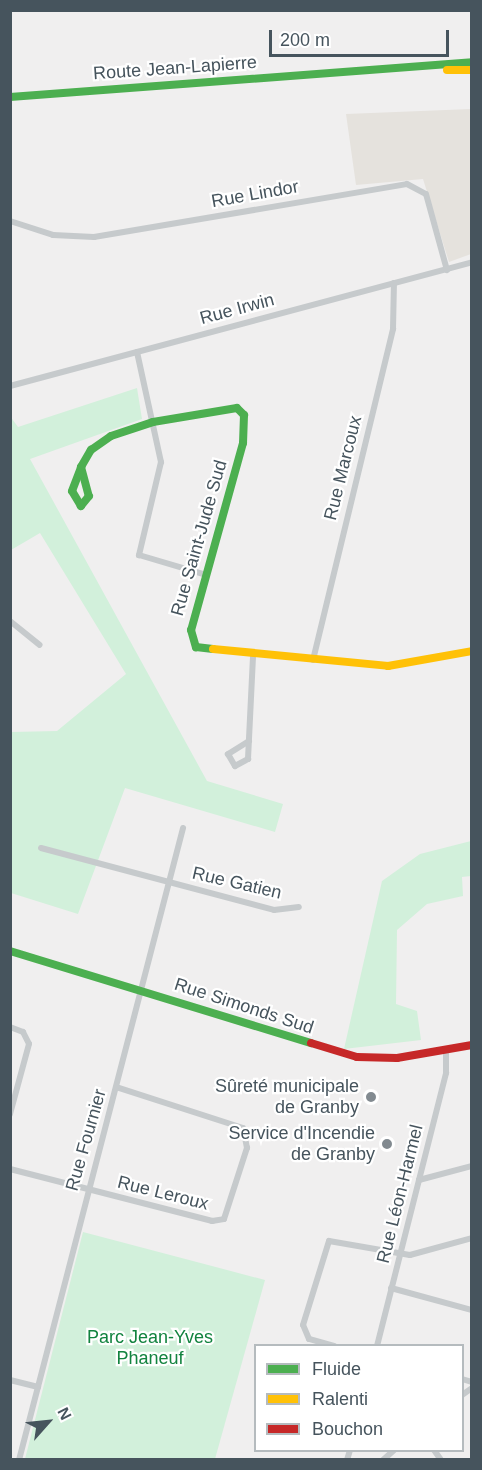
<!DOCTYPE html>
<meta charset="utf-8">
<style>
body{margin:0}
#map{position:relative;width:482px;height:1470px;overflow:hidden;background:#f0efef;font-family:Helvetica,sans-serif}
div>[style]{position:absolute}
.commercial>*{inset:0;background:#e5e2dd}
.green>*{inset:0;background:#d2f0db}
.street>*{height:6px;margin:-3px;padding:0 3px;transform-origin:3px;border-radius:3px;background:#c6cacc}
.fast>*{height:8px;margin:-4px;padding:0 4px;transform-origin:4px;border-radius:4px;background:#4caf50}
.slow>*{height:8px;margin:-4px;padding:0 4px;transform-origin:4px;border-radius:4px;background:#ffc107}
.jam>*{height:8px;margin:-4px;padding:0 4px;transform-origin:4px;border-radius:4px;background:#c62828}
.dots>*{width:16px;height:16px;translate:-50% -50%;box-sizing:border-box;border:3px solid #fff;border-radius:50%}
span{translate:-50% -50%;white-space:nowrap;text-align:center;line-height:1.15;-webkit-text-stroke:4.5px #fff;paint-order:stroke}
.street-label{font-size:18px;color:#46545d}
.poi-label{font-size:18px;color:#46545d}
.right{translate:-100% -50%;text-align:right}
.park-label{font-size:18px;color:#12833f}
.frame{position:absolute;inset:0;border:12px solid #46545d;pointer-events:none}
.legend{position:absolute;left:254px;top:1344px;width:210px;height:108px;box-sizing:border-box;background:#fff;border:2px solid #b5bbbe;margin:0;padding:8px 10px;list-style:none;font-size:18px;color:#46545d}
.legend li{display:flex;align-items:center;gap:12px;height:30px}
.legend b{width:30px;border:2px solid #b5bbbe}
.north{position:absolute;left:18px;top:1392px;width:60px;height:60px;-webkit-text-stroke:4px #fff;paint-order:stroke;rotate:63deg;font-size:16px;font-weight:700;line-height:24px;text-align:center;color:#46545d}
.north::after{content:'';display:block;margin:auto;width:21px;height:27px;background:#46545d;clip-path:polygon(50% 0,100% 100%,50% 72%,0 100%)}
.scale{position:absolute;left:269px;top:30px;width:180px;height:27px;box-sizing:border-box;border:3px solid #46545d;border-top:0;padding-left:8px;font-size:18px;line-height:21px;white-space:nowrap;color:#46545d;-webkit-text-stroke:4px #fff;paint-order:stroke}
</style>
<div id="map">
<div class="commercial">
<i style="clip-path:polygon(471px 109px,471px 254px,449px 262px,423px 179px,356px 185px,346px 114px)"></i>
</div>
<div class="green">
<i style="clip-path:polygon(137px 388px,142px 419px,30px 459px,207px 781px,283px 804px,275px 832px,125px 788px,78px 914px,11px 893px,11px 732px,57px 731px,126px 674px,40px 533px,11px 550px,10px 416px,18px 427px)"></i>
<i style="clip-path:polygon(471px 841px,471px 876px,462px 877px,463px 896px,427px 904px,397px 930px,396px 1004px,417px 1011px,421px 1040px,344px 1049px,382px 881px,420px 854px)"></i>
<i style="clip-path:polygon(83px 1232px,265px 1280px,215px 1459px,25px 1459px)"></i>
</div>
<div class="street">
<i style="left:10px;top:221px;width:45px;rotate:18deg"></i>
<i style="left:53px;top:235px;width:41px;rotate:2.8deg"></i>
<i style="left:94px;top:237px;width:317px;rotate:-9.6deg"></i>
<i style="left:407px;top:184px;width:21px;rotate:28deg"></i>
<i style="left:426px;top:194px;width:79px;rotate:74.6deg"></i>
<i style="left:137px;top:352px;width:113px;rotate:77.7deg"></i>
<i style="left:161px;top:462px;width:96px;rotate:103.3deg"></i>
<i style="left:139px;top:555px;width:70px;rotate:16.6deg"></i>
<i style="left:10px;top:386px;width:478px;rotate:-15deg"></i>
<i style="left:10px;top:621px;width:38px;rotate:39deg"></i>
<i style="left:313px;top:660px;width:341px;rotate:-76.4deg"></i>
<i style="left:393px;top:329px;width:46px;rotate:-88.8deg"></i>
<i style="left:249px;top:741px;width:25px;rotate:148deg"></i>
<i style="left:228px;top:754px;width:14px;rotate:60deg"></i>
<i style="left:235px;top:766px;width:15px;rotate:-28deg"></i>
<i style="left:248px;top:759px;width:104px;rotate:-87.2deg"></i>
<i style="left:41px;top:848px;width:241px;rotate:14.9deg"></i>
<i style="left:274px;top:910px;width:25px;rotate:-7deg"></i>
<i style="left:10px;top:1027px;width:14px;rotate:21deg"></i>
<i style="left:23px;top:1032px;width:13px;rotate:63deg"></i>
<i style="left:29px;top:1044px;width:73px;rotate:105.2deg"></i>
<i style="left:10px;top:1169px;width:209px;rotate:14.4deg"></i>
<i style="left:212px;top:1221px;width:12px;rotate:-9deg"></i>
<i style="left:224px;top:1219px;width:75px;rotate:-72.1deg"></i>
<i style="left:247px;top:1148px;width:20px;rotate:-101deg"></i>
<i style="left:243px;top:1128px;width:133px;rotate:-162.1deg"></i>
<i style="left:419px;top:1180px;width:55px;rotate:-14.8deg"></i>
<i style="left:391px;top:1288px;width:84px;rotate:15.2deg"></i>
<i style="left:334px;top:1346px;width:26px;rotate:-164deg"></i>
<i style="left:309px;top:1339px;width:15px;rotate:-113deg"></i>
<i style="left:303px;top:1325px;width:88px;rotate:-72.8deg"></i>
<i style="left:329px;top:1241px;width:82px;rotate:9.8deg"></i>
<i style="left:410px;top:1255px;width:64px;rotate:-15.3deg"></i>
<i style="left:377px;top:1346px;width:282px;rotate:-75.8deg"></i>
<i style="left:446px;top:1073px;width:24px;rotate:-90deg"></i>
<i style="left:462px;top:1379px;width:10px;rotate:17deg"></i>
<i style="left:10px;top:1380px;width:29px;rotate:14deg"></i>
<i style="left:462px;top:1395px;width:12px;rotate:-35deg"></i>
<i style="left:434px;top:1450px;width:12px;rotate:55deg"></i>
<i style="left:19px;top:1460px;width:653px;rotate:-75.45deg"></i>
<i style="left:347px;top:1460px;width:10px;rotate:-73deg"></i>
<i style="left:383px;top:1460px;width:15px;rotate:-42deg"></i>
</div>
<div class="fast">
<i style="left:10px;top:97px;width:463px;rotate:-4.3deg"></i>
<i style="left:81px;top:467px;width:30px;rotate:75deg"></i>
<i style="left:89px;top:496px;width:13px;rotate:129deg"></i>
<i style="left:81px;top:506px;width:17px;rotate:-121deg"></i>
<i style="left:72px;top:491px;width:26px;rotate:-69deg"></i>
<i style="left:81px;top:467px;width:20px;rotate:-60deg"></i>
<i style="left:91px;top:450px;width:24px;rotate:-35deg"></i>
<i style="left:111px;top:436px;width:44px;rotate:-18.4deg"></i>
<i style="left:153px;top:422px;width:85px;rotate:-9.5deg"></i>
<i style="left:237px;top:408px;width:10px;rotate:45deg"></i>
<i style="left:244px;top:415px;width:28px;rotate:92deg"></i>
<i style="left:243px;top:443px;width:194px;rotate:105.5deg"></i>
<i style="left:191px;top:630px;width:18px;rotate:74deg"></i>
<i style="left:196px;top:647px;width:17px;rotate:7deg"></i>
<i style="left:10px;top:951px;width:315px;rotate:17deg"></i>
</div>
<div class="slow">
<i style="left:447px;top:70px;width:25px"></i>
<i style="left:213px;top:649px;width:176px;rotate:5.5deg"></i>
<i style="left:388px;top:666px;width:85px;rotate:-10.1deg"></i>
</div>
<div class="jam">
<i style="left:311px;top:1043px;width:48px;rotate:16.9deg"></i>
<i style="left:357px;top:1057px;width:40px;rotate:1.4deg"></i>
<i style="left:397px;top:1058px;width:76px;rotate:-9.8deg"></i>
</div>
<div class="dots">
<i style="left:371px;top:1097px;background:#828a90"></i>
<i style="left:387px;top:1144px;background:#828a90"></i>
</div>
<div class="street-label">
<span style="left:175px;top:68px;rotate:-4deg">Route Jean-Lapierre</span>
<span style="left:255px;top:194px;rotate:-10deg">Rue Lindor</span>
<span style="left:237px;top:309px;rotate:-15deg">Rue Irwin</span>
<span style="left:343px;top:468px;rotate:-76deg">Rue Marcoux</span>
<span style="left:199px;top:538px;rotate:-74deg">Rue Saint-Jude Sud</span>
<span style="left:237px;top:883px;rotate:13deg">Rue Gatien</span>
<span style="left:244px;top:1006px;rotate:18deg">Rue Simonds Sud</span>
<span style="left:86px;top:1140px;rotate:-74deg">Rue Fournier</span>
<span style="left:163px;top:1193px;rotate:14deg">Rue Leroux</span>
<span style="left:400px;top:1194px;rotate:-76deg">Rue Léon-Harmel</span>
</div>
<div class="poi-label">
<span class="right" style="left:359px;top:1097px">Sûreté municipale<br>de Granby</span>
<span class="right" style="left:375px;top:1144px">Service d'Incendie<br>de Granby</span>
</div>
<div class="park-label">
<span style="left:150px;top:1348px">Parc Jean-Yves<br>Phaneuf</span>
</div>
<div class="frame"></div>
<ul class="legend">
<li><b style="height:8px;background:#4caf50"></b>Fluide</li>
<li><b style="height:8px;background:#ffc107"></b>Ralenti</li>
<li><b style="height:8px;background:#c62828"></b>Bouchon</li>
</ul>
<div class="north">N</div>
<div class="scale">200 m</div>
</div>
